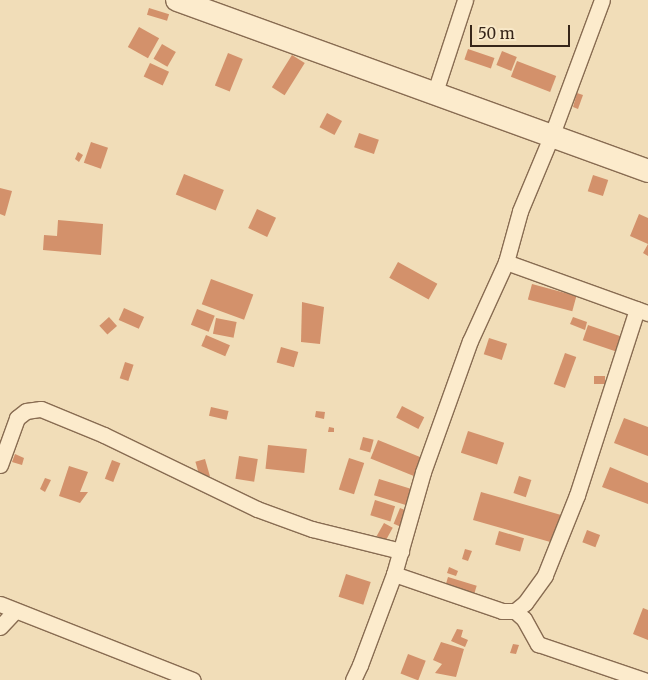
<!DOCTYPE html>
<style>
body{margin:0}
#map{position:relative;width:648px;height:680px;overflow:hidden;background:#f1ddb8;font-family:Merriweather,serif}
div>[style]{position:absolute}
.building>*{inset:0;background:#d3916b;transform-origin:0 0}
.roads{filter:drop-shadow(1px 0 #886c52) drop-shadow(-1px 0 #886c52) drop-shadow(0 1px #886c52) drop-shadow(0 -1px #886c52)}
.street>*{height:15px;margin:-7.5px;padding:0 7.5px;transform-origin:7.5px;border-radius:7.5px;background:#fcebcc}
.secondary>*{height:22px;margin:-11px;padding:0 11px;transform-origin:11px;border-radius:11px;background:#fcebcc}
span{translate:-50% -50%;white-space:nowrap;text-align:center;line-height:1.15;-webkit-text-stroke:5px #f8e8c8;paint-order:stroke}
.scale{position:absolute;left:470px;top:25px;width:100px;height:22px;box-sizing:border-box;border:2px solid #362519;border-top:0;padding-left:6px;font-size:15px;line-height:18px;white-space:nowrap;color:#362519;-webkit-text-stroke:4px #f8e8c8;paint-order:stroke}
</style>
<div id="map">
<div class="building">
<i style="left:149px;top:8px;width:21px;height:7px;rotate:17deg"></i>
<i style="left:139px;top:27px;width:23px;height:23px;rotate:29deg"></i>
<i style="left:162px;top:44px;width:16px;height:17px;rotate:30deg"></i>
<i style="left:468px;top:49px;width:28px;height:11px;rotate:19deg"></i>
<i style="left:502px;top:51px;width:16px;height:15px;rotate:22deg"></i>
<i style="left:228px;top:53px;width:16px;height:35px;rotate:22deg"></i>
<i style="left:292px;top:55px;width:15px;height:38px;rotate:32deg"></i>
<i style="left:517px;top:61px;width:42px;height:17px;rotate:21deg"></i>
<i style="left:150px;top:63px;width:21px;height:15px;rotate:25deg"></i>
<i style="clip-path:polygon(577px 93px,583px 95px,578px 109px,573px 107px)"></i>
<i style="left:327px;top:113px;width:17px;height:16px;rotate:28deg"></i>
<i style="left:359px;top:133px;width:21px;height:15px;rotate:19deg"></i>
<i style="left:91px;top:142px;width:18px;height:22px;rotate:19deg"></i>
<i style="clip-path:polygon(78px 152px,83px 155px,79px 162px,75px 159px)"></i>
<i style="left:184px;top:174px;width:43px;height:22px;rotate:22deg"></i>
<i style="left:593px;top:175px;width:16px;height:17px;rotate:18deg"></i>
<i style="clip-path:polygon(0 188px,12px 191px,5px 216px,0 214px)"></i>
<i style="left:257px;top:209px;width:21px;height:21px;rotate:25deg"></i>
<i style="clip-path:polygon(639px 214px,648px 218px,648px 256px,643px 253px,648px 244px,630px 236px)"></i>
<i style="clip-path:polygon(58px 220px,103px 224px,101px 255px,43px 250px,44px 235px,57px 236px)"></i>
<i style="left:398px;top:262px;width:45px;height:18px;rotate:29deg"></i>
<i style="left:211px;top:279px;width:45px;height:27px;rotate:20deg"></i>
<i style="left:532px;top:284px;width:46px;height:16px;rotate:15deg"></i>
<i style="clip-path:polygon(302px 302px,324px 307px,320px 344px,301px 342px)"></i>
<i style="left:124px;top:308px;width:22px;height:13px;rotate:24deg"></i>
<i style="left:197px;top:309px;width:19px;height:17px;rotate:21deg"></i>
<i style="left:109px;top:317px;width:12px;height:13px;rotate:48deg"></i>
<i style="clip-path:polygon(573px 317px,587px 322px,585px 330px,570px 324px)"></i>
<i style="left:216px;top:318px;width:21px;height:16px;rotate:11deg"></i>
<i style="left:588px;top:325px;width:36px;height:16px;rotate:19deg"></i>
<i style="left:206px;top:335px;width:26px;height:12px;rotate:23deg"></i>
<i style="left:489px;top:338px;width:19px;height:17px;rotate:18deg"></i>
<i style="left:281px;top:347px;width:18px;height:16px;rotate:16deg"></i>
<i style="left:565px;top:353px;width:12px;height:33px;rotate:20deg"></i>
<i style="left:125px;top:362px;width:9px;height:17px;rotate:18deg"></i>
<i style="left:594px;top:376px;width:11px;height:8px"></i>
<i style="left:402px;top:406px;width:25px;height:13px;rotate:27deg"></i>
<i style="left:211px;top:407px;width:18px;height:9px;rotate:13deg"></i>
<i style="clip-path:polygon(316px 411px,325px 412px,324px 419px,315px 417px)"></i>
<i style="clip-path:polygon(624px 418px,648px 427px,648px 456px,614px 443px)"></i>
<i style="clip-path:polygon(329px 427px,334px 428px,334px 432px,328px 432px)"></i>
<i style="left:468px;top:431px;width:38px;height:23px;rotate:18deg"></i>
<i style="left:363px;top:437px;width:11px;height:13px;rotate:15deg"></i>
<i style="left:378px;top:440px;width:52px;height:20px;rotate:22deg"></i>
<i style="left:268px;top:445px;width:39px;height:24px;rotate:6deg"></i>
<i style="clip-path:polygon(15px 454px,24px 458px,22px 465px,12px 462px)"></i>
<i style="left:239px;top:456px;width:19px;height:23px;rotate:9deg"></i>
<i style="left:349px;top:458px;width:16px;height:33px;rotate:18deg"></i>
<i style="left:205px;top:459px;width:18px;height:10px;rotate:74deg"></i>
<i style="left:112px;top:460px;width:9px;height:20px;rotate:21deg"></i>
<i style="clip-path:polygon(69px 466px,88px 472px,80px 492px,88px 492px,80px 503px,59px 496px)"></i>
<i style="clip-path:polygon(610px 467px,648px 483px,648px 504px,602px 487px)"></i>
<i style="left:519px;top:476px;width:13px;height:18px;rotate:18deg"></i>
<i style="clip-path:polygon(45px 478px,51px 480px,45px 492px,40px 489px)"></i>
<i style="left:379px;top:479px;width:34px;height:17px;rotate:17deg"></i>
<i style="left:481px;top:492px;width:86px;height:29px;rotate:16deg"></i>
<i style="left:375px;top:500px;width:21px;height:16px;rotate:17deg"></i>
<i style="left:400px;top:508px;width:11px;height:17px;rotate:22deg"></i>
<i style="left:384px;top:523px;width:10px;height:15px;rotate:29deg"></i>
<i style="left:587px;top:530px;width:14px;height:13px;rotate:21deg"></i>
<i style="left:499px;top:531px;width:26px;height:14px;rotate:16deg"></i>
<i style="clip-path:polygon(465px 549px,472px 551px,468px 561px,462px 559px)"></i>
<i style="clip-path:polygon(449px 567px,458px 571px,456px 576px,447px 573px)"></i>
<i style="left:346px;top:574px;width:26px;height:24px;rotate:18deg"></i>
<i style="left:448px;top:577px;width:30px;height:14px;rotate:17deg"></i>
<i style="clip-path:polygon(643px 608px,648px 610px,648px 640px,633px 634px)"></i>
<i style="clip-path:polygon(457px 629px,463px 630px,461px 637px,468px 640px,465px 647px,451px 641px)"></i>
<i style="clip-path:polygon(441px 642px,464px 649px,456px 677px,435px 673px,442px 664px,433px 660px)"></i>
<i style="clip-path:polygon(513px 644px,519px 645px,516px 654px,510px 653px)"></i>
<i style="left:408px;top:654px;width:19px;height:21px;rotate:21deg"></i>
</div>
<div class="roads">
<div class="street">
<i style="left:434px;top:95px;width:100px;rotate:-71.9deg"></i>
<i style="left:506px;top:262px;width:151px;rotate:19.8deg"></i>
<i style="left:0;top:465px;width:50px;rotate:-70.1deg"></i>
<i style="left:17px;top:418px;width:11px;rotate:-38deg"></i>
<i style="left:26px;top:411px;width:15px;rotate:-8deg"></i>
<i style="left:41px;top:409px;width:68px;rotate:22.4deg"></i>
<i style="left:104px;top:435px;width:170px;rotate:25.8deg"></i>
<i style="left:257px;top:509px;width:59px;rotate:20deg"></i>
<i style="left:312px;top:529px;width:92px;rotate:13.9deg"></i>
<i style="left:394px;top:574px;width:114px;rotate:18.9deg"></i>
<i style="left:502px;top:611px;width:13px"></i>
<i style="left:515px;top:611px;width:13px;rotate:-39deg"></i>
<i style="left:525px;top:603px;width:34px;rotate:-54deg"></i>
<i style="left:545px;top:575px;width:86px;rotate:-68.2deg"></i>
<i style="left:577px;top:495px;width:195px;rotate:-72.1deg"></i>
<i style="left:0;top:604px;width:207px;rotate:21.5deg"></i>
<i style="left:515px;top:611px;width:12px;rotate:42deg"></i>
<i style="left:524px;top:619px;width:29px;rotate:61deg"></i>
<i style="left:538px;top:644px;width:112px;rotate:18.8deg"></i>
<i style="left:0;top:627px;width:22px;rotate:-47deg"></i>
<i style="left:353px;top:680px;width:17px;rotate:-65deg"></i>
<i style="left:360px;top:665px;width:97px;rotate:-69.5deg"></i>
<i style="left:394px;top:574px;width:106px;rotate:-74.1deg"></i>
<i style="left:423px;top:472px;width:139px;rotate:-70.3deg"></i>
<i style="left:470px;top:341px;width:87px;rotate:-65.5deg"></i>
<i style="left:506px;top:262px;width:53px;rotate:-74.6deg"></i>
<i style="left:520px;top:211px;width:80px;rotate:-67.3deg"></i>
<i style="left:551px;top:137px;width:146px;rotate:-69.6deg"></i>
</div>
<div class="secondary">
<i style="left:177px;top:0;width:501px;rotate:19.95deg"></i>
</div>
</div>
<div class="scale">50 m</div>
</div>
